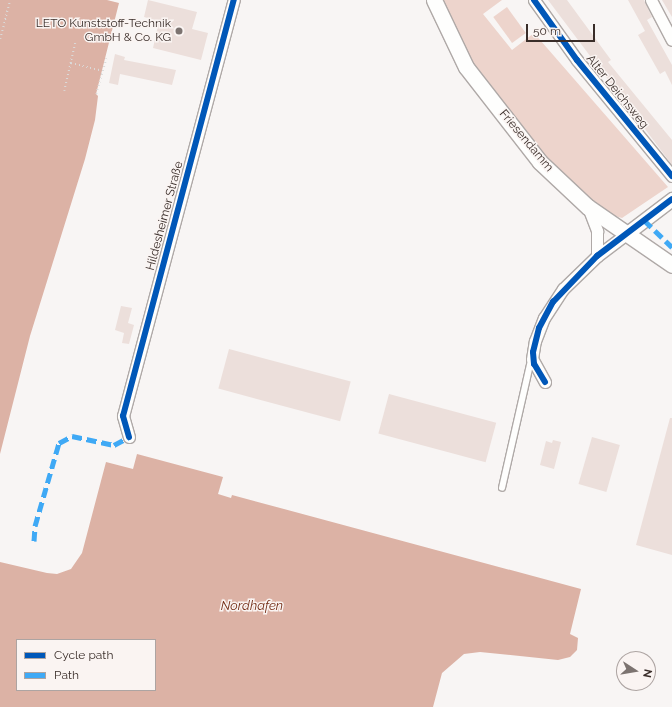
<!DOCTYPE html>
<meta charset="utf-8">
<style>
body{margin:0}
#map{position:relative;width:672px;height:707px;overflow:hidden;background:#f8f5f4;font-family:Raleway,sans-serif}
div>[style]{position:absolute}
.green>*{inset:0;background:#edd4cc;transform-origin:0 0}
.water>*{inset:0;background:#dcb2a5}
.building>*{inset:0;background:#ecdfdb;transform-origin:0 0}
.path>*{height:1.5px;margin-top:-0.75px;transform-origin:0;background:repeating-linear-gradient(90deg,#dbdad9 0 1px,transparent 0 4px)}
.roads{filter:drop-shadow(1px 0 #afa9a7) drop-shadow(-1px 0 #afa9a7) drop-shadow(0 1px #afa9a7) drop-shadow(0 -1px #afa9a7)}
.service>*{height:5.5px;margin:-2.75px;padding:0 2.75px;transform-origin:2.75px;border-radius:2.75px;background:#fefefd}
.minor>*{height:11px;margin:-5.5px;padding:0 5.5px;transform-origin:5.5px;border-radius:5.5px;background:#fefefd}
.tertiary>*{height:13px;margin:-6.5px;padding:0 6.5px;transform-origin:6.5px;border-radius:6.5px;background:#fefefd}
.secondary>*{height:15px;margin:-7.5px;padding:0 7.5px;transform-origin:7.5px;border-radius:7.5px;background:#fefefd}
.quiet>*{height:5px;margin-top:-2.5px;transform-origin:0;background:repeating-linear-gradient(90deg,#3fa9f5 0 10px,transparent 0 15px)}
.cycleway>*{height:6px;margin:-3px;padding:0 3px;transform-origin:3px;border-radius:3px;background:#0057b8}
.dots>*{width:11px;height:11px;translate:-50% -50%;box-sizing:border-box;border:2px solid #faf4f2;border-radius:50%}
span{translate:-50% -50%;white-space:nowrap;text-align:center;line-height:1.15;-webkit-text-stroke:3px #faf4f2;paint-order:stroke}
.poi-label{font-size:12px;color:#392d29}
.right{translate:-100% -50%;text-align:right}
.street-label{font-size:12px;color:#392d29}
.water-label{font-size:13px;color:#732c15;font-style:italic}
.legend{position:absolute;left:16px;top:639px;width:140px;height:52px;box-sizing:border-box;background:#faf4f2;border:1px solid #ada4a2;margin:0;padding:5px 7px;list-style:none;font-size:12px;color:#392d29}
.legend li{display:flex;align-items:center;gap:8px;height:20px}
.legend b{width:20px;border:1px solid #ada4a2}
.north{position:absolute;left:616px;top:651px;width:40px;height:40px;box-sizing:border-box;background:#faf4f2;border:1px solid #ada4a2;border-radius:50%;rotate:102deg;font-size:11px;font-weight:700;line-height:16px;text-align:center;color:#392d29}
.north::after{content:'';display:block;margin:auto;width:14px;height:18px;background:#7c7370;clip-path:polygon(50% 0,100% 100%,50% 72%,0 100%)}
.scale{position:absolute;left:526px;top:24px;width:69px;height:18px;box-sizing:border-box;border:2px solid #392d29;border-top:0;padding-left:5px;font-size:12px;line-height:14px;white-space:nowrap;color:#392d29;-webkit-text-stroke:3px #faf4f2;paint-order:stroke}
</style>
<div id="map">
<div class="green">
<i style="clip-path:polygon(436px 0,502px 0,483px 14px,512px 50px,534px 33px,668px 187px,622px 218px,601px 212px,541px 161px,468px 67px)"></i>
<i style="left:507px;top:7px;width:32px;height:17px;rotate:54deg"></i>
</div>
<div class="water">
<i style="clip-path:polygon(0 0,107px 0,119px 3px,96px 94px,98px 96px,95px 120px,85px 159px,30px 336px,0 454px)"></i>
<i style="clip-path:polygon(evenodd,137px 454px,223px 477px,218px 494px,231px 498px,232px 495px,581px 589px,570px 634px,578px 638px,577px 650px,570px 657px,558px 660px,480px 652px,464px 654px,442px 673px,433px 707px,0 707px,0 562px,47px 573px,57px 574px,71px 569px,82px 553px,106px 462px,133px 469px,137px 454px,17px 640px,155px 640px,155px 690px,17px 690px,17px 640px)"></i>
</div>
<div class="building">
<i style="clip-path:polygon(148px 0,197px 12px,192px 29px,208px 33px,201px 60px,153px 48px,159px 21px,144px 17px)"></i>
<i style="clip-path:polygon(548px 0,567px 0,611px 60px,608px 62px,672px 140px,672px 165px)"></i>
<i style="clip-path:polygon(628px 0,644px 0,652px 17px,647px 20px,672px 65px,672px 85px,665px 71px,660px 74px,638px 35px,645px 31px)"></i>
<i style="clip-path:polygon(662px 0,672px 0,672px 17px)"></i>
<i style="clip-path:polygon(115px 54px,125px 57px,124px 60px,176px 70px,172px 85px,120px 74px,118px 85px,109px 83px)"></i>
<i style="clip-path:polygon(121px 306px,132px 308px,128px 323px,134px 325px,129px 344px,122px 343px,124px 333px,115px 330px)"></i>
<i style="left:229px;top:349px;width:126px;height:41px;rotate:15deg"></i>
<i style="left:389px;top:394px;width:111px;height:41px;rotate:15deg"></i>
<i style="clip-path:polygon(670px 418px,672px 418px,672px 555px,636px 545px)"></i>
<i style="left:592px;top:437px;width:29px;height:49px;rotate:16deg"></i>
<i style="clip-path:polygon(553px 440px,561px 442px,554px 469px,540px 465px,546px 441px,552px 443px)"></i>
</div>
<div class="path">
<i style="left:0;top:39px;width:40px;rotate:-75.6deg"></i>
<i style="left:71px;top:63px;width:32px;rotate:14deg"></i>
<i style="left:64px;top:91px;width:49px;rotate:-77.1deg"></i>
<i style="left:96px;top:94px;width:37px;rotate:-74deg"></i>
</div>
<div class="roads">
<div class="service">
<i style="left:502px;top:488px;width:131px;rotate:-77.2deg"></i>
</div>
<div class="minor">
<i style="left:534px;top:0;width:74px;rotate:54.4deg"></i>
<i style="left:577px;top:60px;width:150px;rotate:50.7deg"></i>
<i style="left:651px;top:0;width:45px;rotate:62.3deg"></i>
<i style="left:588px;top:207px;width:26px;rotate:69deg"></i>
<i style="left:597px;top:231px;width:25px;rotate:90deg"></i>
<i style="left:545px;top:382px;width:26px;rotate:-119deg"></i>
<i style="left:532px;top:359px;width:18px;rotate:-81deg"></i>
<i style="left:535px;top:341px;width:25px;rotate:-69deg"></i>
<i style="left:544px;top:318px;width:35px;rotate:-57deg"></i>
<i style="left:563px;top:289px;width:47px;rotate:-44.1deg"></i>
<i style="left:597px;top:256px;width:36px;rotate:-37deg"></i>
<i style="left:129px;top:437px;width:22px;rotate:-106deg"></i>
<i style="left:123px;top:416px;width:431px;rotate:-75.1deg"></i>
</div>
<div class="tertiary">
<i style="left:626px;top:234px;width:58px;rotate:-37.3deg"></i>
</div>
<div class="secondary">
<i style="left:434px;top:0;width:74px;rotate:64.5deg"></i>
<i style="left:466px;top:67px;width:120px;rotate:52.1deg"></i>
<i style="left:540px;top:162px;width:66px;rotate:43.2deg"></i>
<i style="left:588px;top:207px;width:102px;rotate:34.6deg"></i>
</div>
</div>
<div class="quiet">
<i style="left:644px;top:220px;width:39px;rotate:44deg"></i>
<i style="left:34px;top:541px;width:15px;rotate:-86deg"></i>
<i style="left:35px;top:526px;width:86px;rotate:-73.9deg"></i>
<i style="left:59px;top:443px;width:15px;rotate:-28deg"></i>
<i style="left:72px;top:436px;width:43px;rotate:12.1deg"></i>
<i style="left:114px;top:445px;width:17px;rotate:-28deg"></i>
</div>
<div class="cycleway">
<i style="left:534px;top:0;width:74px;rotate:54.4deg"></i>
<i style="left:577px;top:60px;width:150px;rotate:50.7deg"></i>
<i style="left:545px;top:382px;width:21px;rotate:-121deg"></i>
<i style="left:534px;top:364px;width:12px;rotate:-95deg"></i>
<i style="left:533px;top:352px;width:25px;rotate:-76deg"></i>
<i style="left:539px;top:328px;width:30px;rotate:-62deg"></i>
<i style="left:553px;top:302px;width:64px;rotate:-46.3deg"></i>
<i style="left:597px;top:256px;width:94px;rotate:-37.2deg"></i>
<i style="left:129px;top:437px;width:22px;rotate:-106deg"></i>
<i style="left:123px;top:416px;width:431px;rotate:-75.1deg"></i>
</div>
<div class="dots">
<i style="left:179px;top:31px;background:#7c7370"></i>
</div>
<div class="poi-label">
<span class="right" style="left:171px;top:31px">LETO Kunststoff-Technik<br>GmbH &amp; Co. KG</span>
</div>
<div class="street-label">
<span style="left:617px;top:92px;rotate:51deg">Alter Deichsweg</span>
<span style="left:526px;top:141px;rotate:50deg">Friesendamm</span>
<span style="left:165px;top:216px;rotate:-75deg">Hildesheimer Straße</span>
</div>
<div class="water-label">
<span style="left:252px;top:606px">Nordhafen</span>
</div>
<ul class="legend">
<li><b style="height:5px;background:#0057b8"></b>Cycle path</li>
<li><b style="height:5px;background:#3fa9f5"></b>Path</li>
</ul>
<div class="north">N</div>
<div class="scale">50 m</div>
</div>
